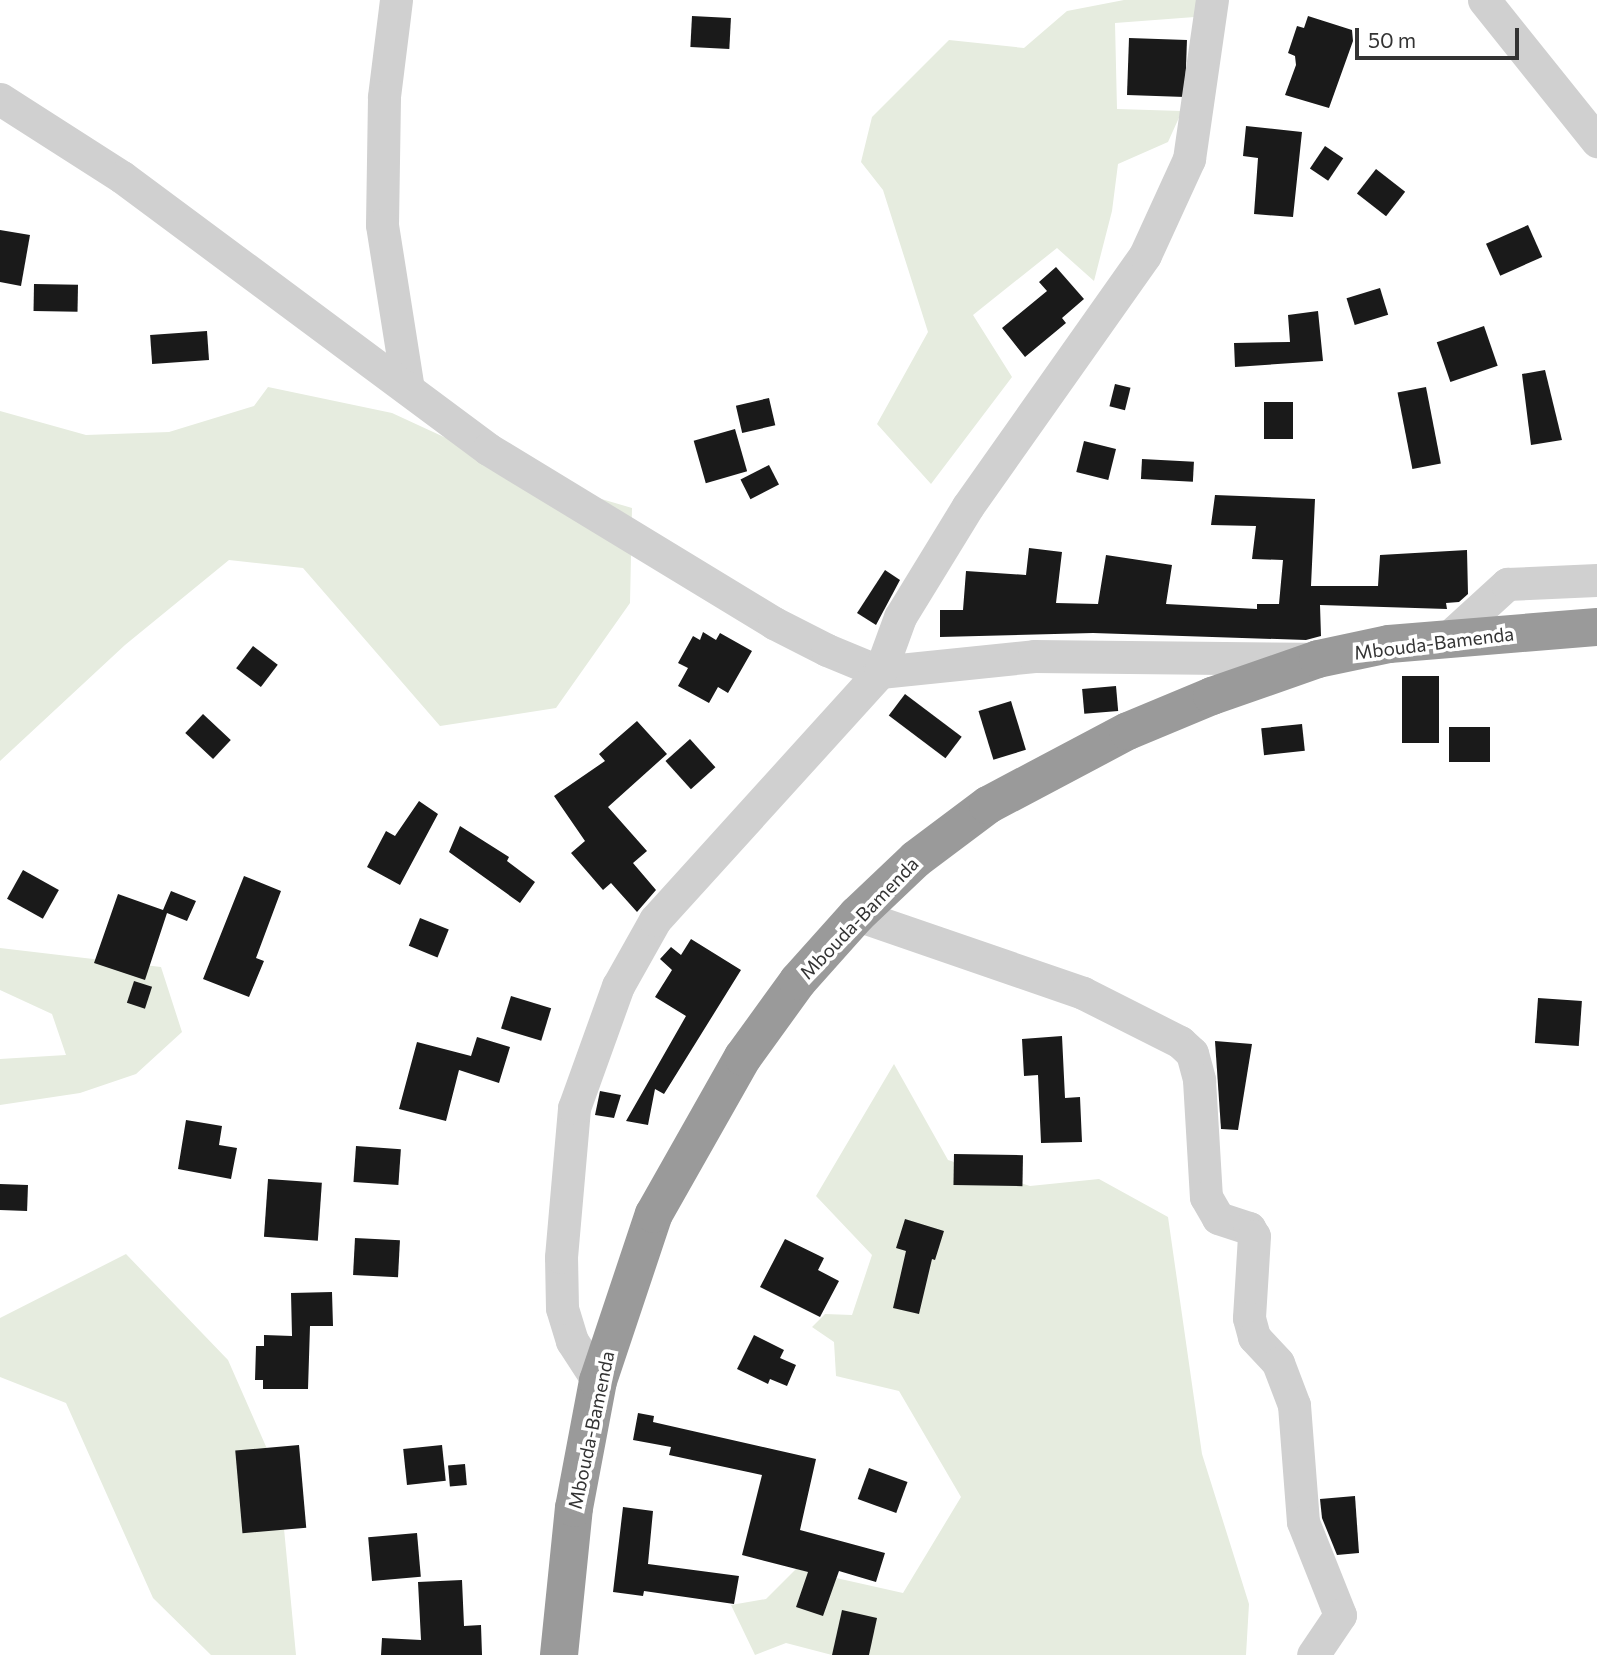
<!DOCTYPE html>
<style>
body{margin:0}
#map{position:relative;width:1597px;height:1655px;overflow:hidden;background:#fff;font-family:Commissioner,sans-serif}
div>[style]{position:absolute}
.green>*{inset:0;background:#e6ecdf}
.building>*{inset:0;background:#1a1a1a;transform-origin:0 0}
.minor>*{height:33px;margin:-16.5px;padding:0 16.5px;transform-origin:16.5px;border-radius:16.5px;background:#d0d0d0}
.highway>*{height:38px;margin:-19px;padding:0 19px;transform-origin:19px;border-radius:19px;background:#9a9a9a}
span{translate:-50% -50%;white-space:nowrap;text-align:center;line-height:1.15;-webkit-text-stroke:7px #fff;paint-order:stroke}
.street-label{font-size:19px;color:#333}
.scale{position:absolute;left:1355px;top:28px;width:164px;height:32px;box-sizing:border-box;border:4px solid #333;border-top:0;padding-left:9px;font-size:21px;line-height:24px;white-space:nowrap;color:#333;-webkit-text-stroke:5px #fff;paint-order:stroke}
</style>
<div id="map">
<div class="green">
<i style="clip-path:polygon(1124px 0,1213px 0,1208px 16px,1115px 23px,1117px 109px,1182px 111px,1168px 142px,1118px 164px,1112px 211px,1094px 281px,1057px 248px,973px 315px,1012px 377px,931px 484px,877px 424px,928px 332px,883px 190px,861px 162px,872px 117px,949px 40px,1024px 48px,1067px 11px)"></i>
<i style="clip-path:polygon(268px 387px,392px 413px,537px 480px,632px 508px,630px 603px,556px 708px,440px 726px,303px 568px,229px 560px,125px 645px,0 761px,0 411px,86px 435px,169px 432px,254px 406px)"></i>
<i style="clip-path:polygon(0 948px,161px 967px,182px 1032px,136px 1074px,80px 1093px,0 1105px,0 1059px,66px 1055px,52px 1014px,0 990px)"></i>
<i style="clip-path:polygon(894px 1064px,948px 1160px,1030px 1186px,1099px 1179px,1168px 1217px,1202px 1454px,1249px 1604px,1246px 1655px,832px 1655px,786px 1643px,755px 1655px,731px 1605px,766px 1599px,796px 1569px,903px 1593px,961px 1497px,899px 1391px,836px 1376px,834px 1342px,812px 1327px,825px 1314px,852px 1315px,872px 1255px,816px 1196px)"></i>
<i style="clip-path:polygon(126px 1254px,228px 1360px,279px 1476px,296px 1655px,211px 1655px,153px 1598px,66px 1403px,0 1377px,0 1318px)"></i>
</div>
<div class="building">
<i style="left:692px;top:16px;width:39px;height:31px;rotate:3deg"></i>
<i style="clip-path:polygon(1308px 16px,1352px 30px,1353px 41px,1329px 108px,1285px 95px,1296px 65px,1295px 56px,1288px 53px,1297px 26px,1304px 28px)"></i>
<i style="left:1129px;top:38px;width:58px;height:57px;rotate:2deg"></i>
<i style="clip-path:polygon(1246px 126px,1302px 132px,1293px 217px,1254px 214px,1258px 158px,1243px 156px)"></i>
<i style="left:1325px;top:146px;width:22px;height:27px;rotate:34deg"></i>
<i style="left:1376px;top:169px;width:37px;height:31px;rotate:38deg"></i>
<i style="left:1528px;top:225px;width:35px;height:46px;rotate:66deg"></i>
<i style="clip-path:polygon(0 230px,30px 235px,21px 286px,0 282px)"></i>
<i style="clip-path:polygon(1056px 267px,1084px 299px,1062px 318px,1066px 323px,1025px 357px,1002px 328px,1047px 291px,1039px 282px)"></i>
<i style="left:34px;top:284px;width:44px;height:27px;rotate:1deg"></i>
<i style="left:1380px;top:288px;width:28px;height:35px;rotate:73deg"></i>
<i style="clip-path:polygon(1318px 311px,1323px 361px,1235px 367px,1234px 343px,1290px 342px,1288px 315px)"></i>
<i style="left:1484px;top:326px;width:42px;height:50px;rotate:71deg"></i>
<i style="left:207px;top:331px;width:29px;height:57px;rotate:86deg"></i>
<i style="clip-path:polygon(1545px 370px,1562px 440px,1531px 445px,1522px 374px)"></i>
<i style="left:1115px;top:384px;width:16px;height:23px;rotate:14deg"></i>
<i style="left:1426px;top:387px;width:78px;height:29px;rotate:79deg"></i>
<i style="left:769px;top:398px;width:28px;height:34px;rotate:77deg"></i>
<i style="left:1264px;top:402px;width:29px;height:37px"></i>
<i style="left:735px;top:429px;width:44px;height:43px;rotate:74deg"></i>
<i style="left:1084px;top:441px;width:33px;height:32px;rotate:14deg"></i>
<i style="left:1142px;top:459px;width:52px;height:20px;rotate:3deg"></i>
<i style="left:769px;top:465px;width:22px;height:32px;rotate:63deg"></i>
<i style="clip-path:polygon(1215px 495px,1315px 499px,1311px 586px,1378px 586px,1380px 555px,1467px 550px,1468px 594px,1459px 602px,1446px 603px,1447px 609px,1320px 605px,1321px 636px,1306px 640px,1093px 633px,940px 637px,940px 610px,963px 610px,966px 571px,1026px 575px,1029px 548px,1062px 552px,1056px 603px,1098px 604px,1106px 555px,1172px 565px,1166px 604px,1257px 609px,1257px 604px,1279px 604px,1283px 560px,1252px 559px,1256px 526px,1211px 525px)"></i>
<i style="clip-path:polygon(885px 570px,900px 580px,876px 625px,857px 613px)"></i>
<i style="clip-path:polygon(703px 632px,716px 640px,720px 633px,752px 651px,728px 693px,718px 687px,709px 703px,678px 686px,688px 668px,678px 663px,693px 636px,700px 640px)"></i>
<i style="left:253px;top:646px;width:31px;height:28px;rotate:37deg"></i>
<i style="left:1402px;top:676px;width:37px;height:67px"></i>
<i style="left:1116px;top:686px;width:25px;height:34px;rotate:85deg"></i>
<i style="left:905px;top:694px;width:71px;height:27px;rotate:37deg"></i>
<i style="left:1011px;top:701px;width:51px;height:34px;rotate:73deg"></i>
<i style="left:203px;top:714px;width:38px;height:26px;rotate:43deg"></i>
<i style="clip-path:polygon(637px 721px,667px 754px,608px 807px,647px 851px,633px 863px,656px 890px,637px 912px,611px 883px,603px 890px,571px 853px,585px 841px,554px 796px,605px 761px,599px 754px)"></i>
<i style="left:1302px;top:724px;width:27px;height:41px;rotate:84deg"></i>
<i style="left:1449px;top:727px;width:41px;height:35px"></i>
<i style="left:690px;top:739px;width:38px;height:33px;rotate:48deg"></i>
<i style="clip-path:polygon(419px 801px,438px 814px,400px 885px,367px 867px,386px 831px,395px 836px)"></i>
<i style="clip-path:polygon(460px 826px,509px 857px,507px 861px,535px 882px,520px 903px,449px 852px)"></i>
<i style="left:23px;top:870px;width:41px;height:33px;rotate:29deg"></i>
<i style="clip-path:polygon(244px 876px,281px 891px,256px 958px,264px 961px,249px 997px,203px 979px)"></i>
<i style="clip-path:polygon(171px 891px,196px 901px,187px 921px,167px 913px,145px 980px,94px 963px,118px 894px,163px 910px)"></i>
<i style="left:420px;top:918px;width:31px;height:30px;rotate:22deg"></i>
<i style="clip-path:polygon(691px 939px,741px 970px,664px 1094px,655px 1089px,648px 1125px,626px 1121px,686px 1016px,655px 997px,672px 970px,660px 959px,671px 947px,681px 955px)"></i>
<i style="left:134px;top:981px;width:19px;height:23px;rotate:18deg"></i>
<i style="left:511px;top:996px;width:42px;height:34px;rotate:17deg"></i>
<i style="left:1538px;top:998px;width:44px;height:45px;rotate:4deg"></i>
<i style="clip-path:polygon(1062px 1036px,1065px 1098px,1080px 1097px,1082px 1142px,1041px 1143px,1038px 1075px,1024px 1076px,1022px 1039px)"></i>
<i style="clip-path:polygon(477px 1037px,510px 1047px,499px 1083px,459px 1070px,446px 1121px,399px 1109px,417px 1042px,471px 1056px)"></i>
<i style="clip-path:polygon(1215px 1041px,1252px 1044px,1238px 1130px,1221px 1129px)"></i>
<i style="clip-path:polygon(600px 1091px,621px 1095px,614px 1118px,595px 1115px)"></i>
<i style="clip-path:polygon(186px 1120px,222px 1126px,219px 1145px,237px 1148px,231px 1179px,178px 1169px)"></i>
<i style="left:356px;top:1146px;width:45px;height:36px;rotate:4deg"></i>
<i style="left:954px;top:1154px;width:69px;height:31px;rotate:1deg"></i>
<i style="left:268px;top:1179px;width:54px;height:58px;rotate:4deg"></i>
<i style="left:0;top:1184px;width:28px;height:26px;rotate:2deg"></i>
<i style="clip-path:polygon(905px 1219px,944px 1231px,935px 1260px,932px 1259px,919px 1314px,893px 1308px,906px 1251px,896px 1248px)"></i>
<i style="left:355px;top:1238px;width:45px;height:37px;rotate:3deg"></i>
<i style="clip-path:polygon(785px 1239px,824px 1258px,818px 1270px,839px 1281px,820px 1317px,760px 1287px)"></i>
<i style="clip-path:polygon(332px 1292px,333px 1326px,310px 1326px,308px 1389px,263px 1389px,263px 1380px,255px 1380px,256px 1346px,264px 1346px,264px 1335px,292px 1336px,291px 1293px)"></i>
<i style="clip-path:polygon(754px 1335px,784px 1350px,780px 1358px,796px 1365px,787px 1386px,770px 1379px,768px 1384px,737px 1369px)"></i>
<i style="clip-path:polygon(638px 1413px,654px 1416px,653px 1422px,816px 1459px,800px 1530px,885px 1553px,876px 1582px,839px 1571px,823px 1616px,796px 1607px,808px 1572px,742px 1555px,762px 1475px,669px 1455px,671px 1447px,633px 1440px)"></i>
<i style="left:299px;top:1445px;width:83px;height:64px;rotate:85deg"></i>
<i style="left:442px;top:1445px;width:36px;height:39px;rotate:84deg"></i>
<i style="left:465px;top:1464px;width:21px;height:17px;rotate:85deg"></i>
<i style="left:869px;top:1468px;width:41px;height:33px;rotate:20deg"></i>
<i style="clip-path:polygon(1355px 1496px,1359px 1553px,1337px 1555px,1322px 1518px,1320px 1499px)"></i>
<i style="clip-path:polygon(623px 1507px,653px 1511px,648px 1564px,739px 1576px,734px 1604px,644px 1591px,643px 1596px,613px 1592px)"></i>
<i style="left:417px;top:1533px;width:44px;height:49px;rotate:85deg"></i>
<i style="clip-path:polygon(462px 1580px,464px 1626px,481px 1625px,482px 1655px,381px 1655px,382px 1638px,421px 1640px,418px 1582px)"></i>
<i style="clip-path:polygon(842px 1610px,877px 1618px,869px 1655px,832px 1655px)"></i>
</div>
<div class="minor">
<i style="left:396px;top:0;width:98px;rotate:97.1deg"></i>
<i style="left:384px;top:97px;width:128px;rotate:90.9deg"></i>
<i style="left:382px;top:225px;width:166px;rotate:81deg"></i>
<i style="left:1484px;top:0;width:181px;rotate:51.3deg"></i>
<i style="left:0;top:99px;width:145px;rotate:32.6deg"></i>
<i style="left:122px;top:177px;width:456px;rotate:36.6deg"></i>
<i style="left:488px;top:449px;width:335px;rotate:31.3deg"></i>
<i style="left:774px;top:623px;width:59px;rotate:27deg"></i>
<i style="left:827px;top:650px;width:57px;rotate:22.5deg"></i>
<i style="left:880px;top:672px;width:155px;rotate:-5.9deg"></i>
<i style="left:1034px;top:656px;width:271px;rotate:0.6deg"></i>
<i style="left:1449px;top:637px;width:79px;rotate:-42.4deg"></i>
<i style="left:1507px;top:584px;width:90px;rotate:-2.5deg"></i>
<i style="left:857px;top:915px;width:239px;rotate:19deg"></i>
<i style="left:1083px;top:993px;width:109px;rotate:26.8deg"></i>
<i style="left:1180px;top:1042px;width:16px;rotate:43deg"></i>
<i style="left:1192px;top:1053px;width:28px;rotate:75deg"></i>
<i style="left:1199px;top:1080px;width:117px;rotate:86.6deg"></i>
<i style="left:1206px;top:1197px;width:24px;rotate:60deg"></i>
<i style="left:1218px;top:1218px;width:33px;rotate:18deg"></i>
<i style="left:1249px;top:1228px;width:9px;rotate:58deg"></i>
<i style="left:1254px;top:1236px;width:82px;rotate:93.5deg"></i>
<i style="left:1249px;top:1318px;width:20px;rotate:75deg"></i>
<i style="left:1254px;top:1337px;width:35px;rotate:47deg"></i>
<i style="left:1278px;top:1363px;width:45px;rotate:69.1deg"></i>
<i style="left:1294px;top:1405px;width:117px;rotate:85.6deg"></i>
<i style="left:1303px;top:1522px;width:100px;rotate:68.3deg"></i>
<i style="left:1340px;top:1615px;width:48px;rotate:124deg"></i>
<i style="left:598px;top:1381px;width:48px;rotate:-123deg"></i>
<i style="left:572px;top:1341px;width:34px;rotate:-107deg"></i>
<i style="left:562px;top:1308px;width:51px;rotate:-91.1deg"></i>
<i style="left:561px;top:1257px;width:150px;rotate:-85deg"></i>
<i style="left:574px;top:1108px;width:130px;rotate:-70.2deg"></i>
<i style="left:618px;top:986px;width:76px;rotate:-60.7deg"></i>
<i style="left:655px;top:920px;width:335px;rotate:-47.8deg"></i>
<i style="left:880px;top:672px;width:59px;rotate:-70deg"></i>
<i style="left:900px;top:617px;width:130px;rotate:-58.5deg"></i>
<i style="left:968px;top:506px;width:307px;rotate:-54.8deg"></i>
<i style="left:1145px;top:255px;width:106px;rotate:-65.4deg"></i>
<i style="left:1189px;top:159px;width:161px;rotate:-81.8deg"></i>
</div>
<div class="highway">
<i style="left:559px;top:1655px;width:148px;rotate:-84.2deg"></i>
<i style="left:574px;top:1508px;width:129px;rotate:-79.3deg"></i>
<i style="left:598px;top:1381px;width:176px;rotate:-71.5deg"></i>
<i style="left:654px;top:1214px;width:180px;rotate:-60.5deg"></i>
<i style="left:743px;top:1057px;width:94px;rotate:-54.1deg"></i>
<i style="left:798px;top:981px;width:89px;rotate:-48.2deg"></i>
<i style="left:857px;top:915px;width:81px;rotate:-43.5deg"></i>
<i style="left:916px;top:859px;width:90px;rotate:-36.9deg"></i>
<i style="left:988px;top:805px;width:158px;rotate:-27.9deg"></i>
<i style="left:1128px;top:731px;width:91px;rotate:-22.6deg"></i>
<i style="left:1212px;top:696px;width:112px;rotate:-19.2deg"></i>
<i style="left:1318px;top:659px;width:73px;rotate:-11.9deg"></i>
<i style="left:1389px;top:644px;width:209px;rotate:-4.7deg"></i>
</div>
<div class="street-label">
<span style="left:1434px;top:643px;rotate:-7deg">Mbouda-Bamenda</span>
<span style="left:859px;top:918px;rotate:-46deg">Mbouda-Bamenda</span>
<span style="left:591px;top:1430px;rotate:-78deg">Mbouda-Bamenda</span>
</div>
<div class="scale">50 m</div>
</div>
